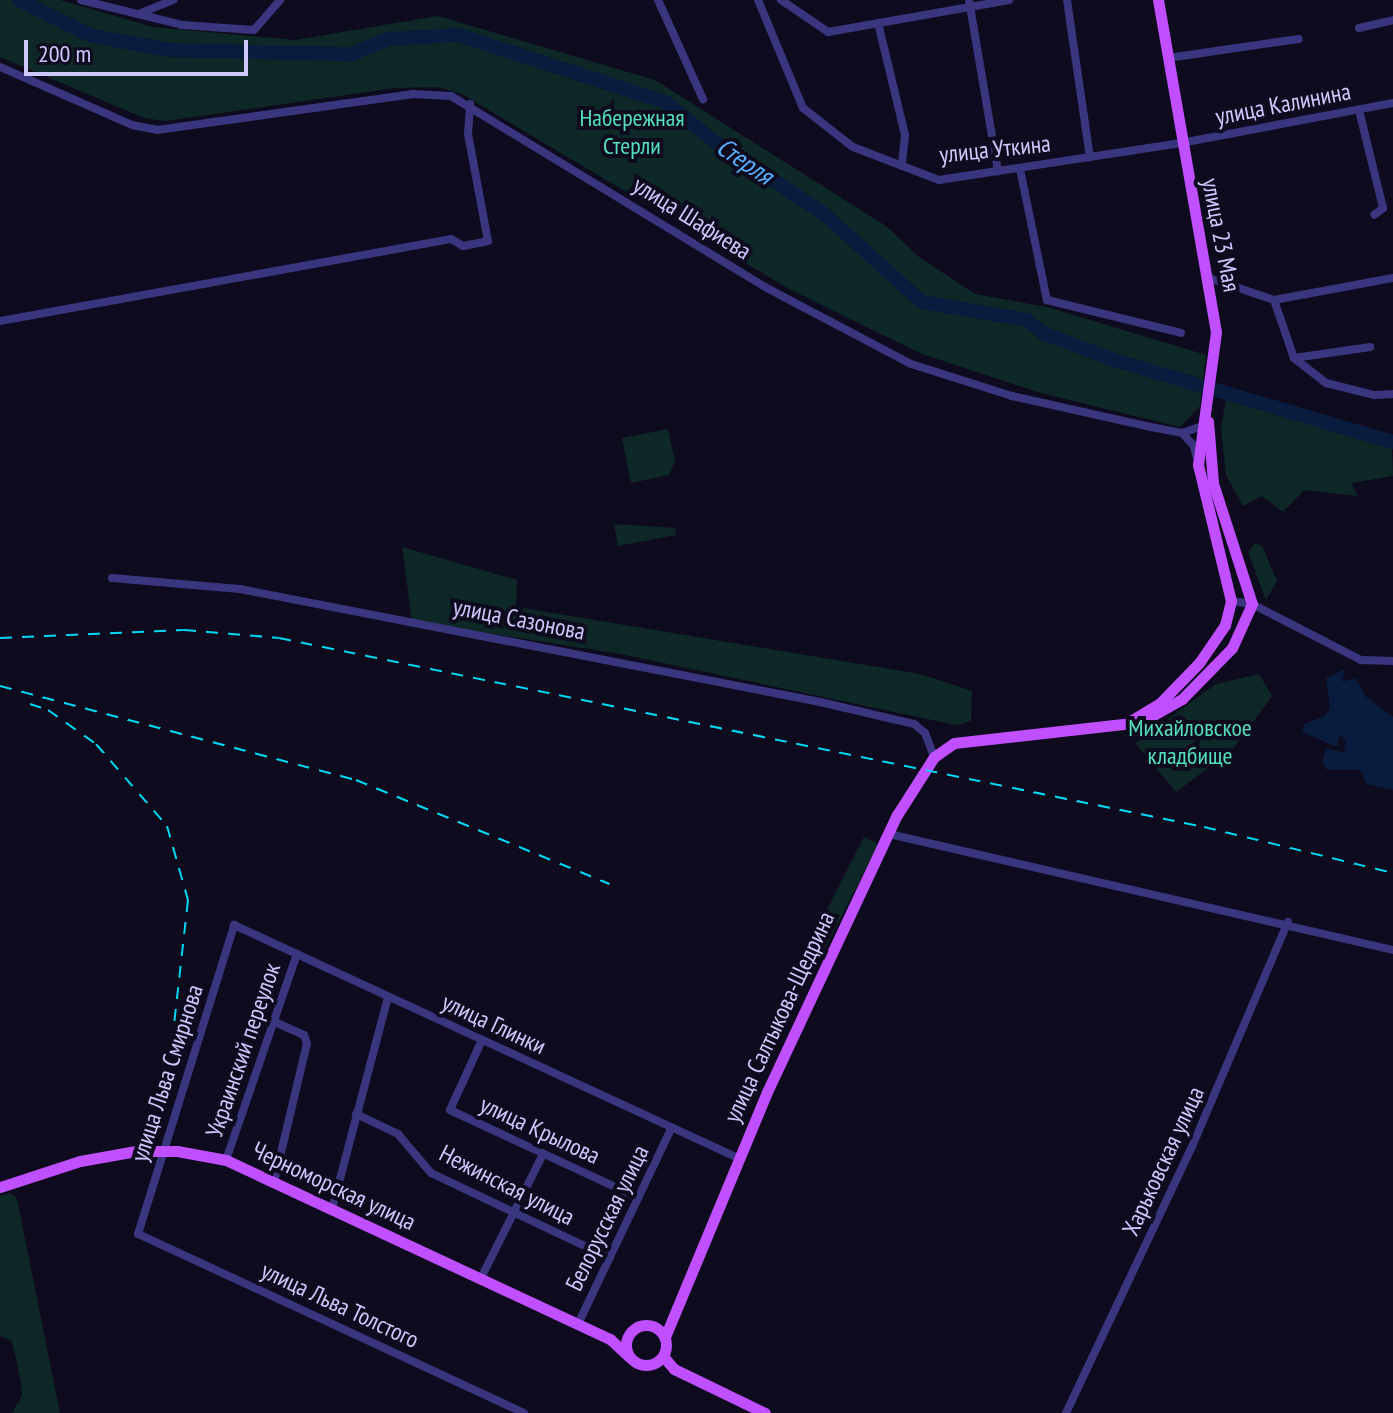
<!DOCTYPE html>
<meta charset="utf-8">
<style>
body{margin:0}
#map{position:relative;width:1393px;height:1413px;overflow:hidden;background:#0f0b1e;font-family:"PT Sans Narrow",sans-serif}
div>[style]{position:absolute}
.green>*{inset:0;background:#0e2827;transform-origin:0 0}
.water>*{inset:0;background:#0a1c3e}
.river>*{height:14px;margin:-7px;padding:0 7px;transform-origin:7px;border-radius:7px;background:#0a1c3e}
.minor>*{height:8px;margin:-4px;padding:0 4px;transform-origin:4px;border-radius:4px;background:#39357e}
.major>*{height:11px;margin:-5.5px;padding:0 5.5px;transform-origin:5.5px;border-radius:5.5px;background:#c04fff}
.major>.ring{margin:-5.5px;padding:0;box-sizing:content-box;background:none;border:11px solid #c04fff;border-radius:50%}
.rail>*{height:2px;margin-top:-1px;transform-origin:0;background:repeating-linear-gradient(90deg,#00d8f3 0 12px,transparent 0 22px)}
span{translate:-50% -50%;white-space:nowrap;text-align:center;line-height:1.15;-webkit-text-stroke:8px #0f0b1e;paint-order:stroke}
.street-label{font-size:24px;color:#cfc8ff}
.park-label{font-size:24px;color:#53e0bf}
.water-label{font-size:26px;color:#56afff;font-style:italic}
.scale{position:absolute;left:24px;top:40px;width:224px;height:36px;box-sizing:border-box;border:4px solid #cfc8ff;border-top:0;padding-left:10px;font-size:24px;line-height:28px;white-space:nowrap;color:#cfc8ff;-webkit-text-stroke:6px #0f0b1e;paint-order:stroke}
</style>
<div id="map">
<div class="green">
<i style="clip-path:polygon(0 0,60px 0,153px 27px,295px 40px,438px 16px,655px 80px,886px 226px,919px 257px,975px 294px,1047px 307px,1206px 355px,1200px 406px,1180px 427px,1041px 393px,922px 354px,791px 290px,462px 94px,437px 87px,395px 88px,165px 121px,144px 118px,0 57px)"></i>
<i style="clip-path:polygon(1227px 395px,1392px 449px,1393px 476px,1351px 483px,1358px 496px,1304px 490px,1283px 512px,1262px 496px,1243px 506px,1226px 475px,1221px 427px)"></i>
<i style="clip-path:polygon(668px 429px,675px 462px,669px 475px,631px 483px,622px 438px)"></i>
<i style="clip-path:polygon(614px 524px,675px 528px,676px 535px,618px 546px)"></i>
<i style="clip-path:polygon(1255px 543px,1262px 546px,1277px 581px,1266px 600px,1248px 552px)"></i>
<i style="clip-path:polygon(402px 547px,517px 580px,516px 607px,920px 674px,972px 691px,971px 721px,956px 725px,621px 654px,412px 621px)"></i>
<i style="clip-path:polygon(1259px 674px,1272px 696px,1259px 714px,1232px 750px,1176px 792px,1135px 743px,1216px 684px)"></i>
<i style="left:864px;top:837px;width:16px;height:139px;rotate:27deg"></i>
<i style="clip-path:polygon(10px 1193px,17px 1199px,60px 1413px,12px 1413px,22px 1396px,21px 1381px,12px 1341px,0 1336px,0 1196px)"></i>
</div>
<div class="water">
<i style="clip-path:polygon(1345px 669px,1342px 682px,1356px 678px,1365px 696px,1393px 717px,1393px 790px,1367px 784px,1360px 770px,1327px 770px,1322px 762px,1326px 749px,1344px 752px,1346px 741px,1339px 734px,1337px 747px,1302px 732px,1304px 724px,1325px 716px,1330px 708px,1326px 678px)"></i>
</div>
<div class="river">
<i style="left:19px;top:0;width:81px;rotate:26.3deg"></i>
<i style="left:92px;top:36px;width:79px;rotate:10.2deg"></i>
<i style="left:170px;top:50px;width:182px;rotate:1.3deg"></i>
<i style="left:352px;top:54px;width:39px;rotate:-23deg"></i>
<i style="left:388px;top:39px;width:70px;rotate:-3.3deg"></i>
<i style="left:458px;top:35px;width:219px;rotate:17.9deg"></i>
<i style="left:666px;top:102px;width:58px;rotate:39.4deg"></i>
<i style="left:711px;top:139px;width:134px;rotate:33.5deg"></i>
<i style="left:823px;top:213px;width:133px;rotate:42deg"></i>
<i style="left:922px;top:302px;width:107px;rotate:9.7deg"></i>
<i style="left:1027px;top:320px;width:21px;rotate:39deg"></i>
<i style="left:1043px;top:333px;width:76px;rotate:20.8deg"></i>
<i style="left:1114px;top:360px;width:291px;rotate:16.4deg"></i>
</div>
<div class="minor">
<i style="left:81px;top:0;width:104px;rotate:13.9deg"></i>
<i style="left:182px;top:25px;width:72px;rotate:4deg"></i>
<i style="left:254px;top:30px;width:40px;rotate:-49deg"></i>
<i style="left:658px;top:0;width:109px;rotate:65.6deg"></i>
<i style="left:758px;top:0;width:117px;rotate:67.4deg"></i>
<i style="left:803px;top:108px;width:63px;rotate:38deg"></i>
<i style="left:853px;top:147px;width:92px;rotate:21deg"></i>
<i style="left:939px;top:180px;width:245px;rotate:-8.7deg"></i>
<i style="left:1181px;top:143px;width:216px;rotate:-10.7deg"></i>
<i style="left:781px;top:0;width:57px;rotate:34.2deg"></i>
<i style="left:828px;top:32px;width:184px;rotate:-10deg"></i>
<i style="left:969px;top:0;width:174px;rotate:80.4deg"></i>
<i style="left:1067px;top:0;width:159px;rotate:81.7deg"></i>
<i style="left:141px;top:13px;width:35px;rotate:-22deg"></i>
<i style="left:878px;top:23px;width:115px;rotate:76.4deg"></i>
<i style="left:905px;top:135px;width:31px;rotate:96deg"></i>
<i style="left:1359px;top:28px;width:35px;rotate:-13deg"></i>
<i style="left:1168px;top:58px;width:132px;rotate:-8.3deg"></i>
<i style="left:0;top:67px;width:144px;rotate:23.7deg"></i>
<i style="left:132px;top:125px;width:25px;rotate:11deg"></i>
<i style="left:157px;top:130px;width:259px;rotate:-8deg"></i>
<i style="left:413px;top:94px;width:38px;rotate:3deg"></i>
<i style="left:451px;top:96px;width:368px;rotate:31.3deg"></i>
<i style="left:765px;top:287px;width:165px;rotate:27.8deg"></i>
<i style="left:911px;top:364px;width:106px;rotate:17.6deg"></i>
<i style="left:1012px;top:396px;width:137px;rotate:12.6deg"></i>
<i style="left:1146px;top:426px;width:37px;rotate:11deg"></i>
<i style="left:1182px;top:433px;width:24px;rotate:-19deg"></i>
<i style="left:1359px;top:110px;width:101px;rotate:76.2deg"></i>
<i style="left:1383px;top:208px;width:11px;rotate:142deg"></i>
<i style="left:1020px;top:169px;width:134px;rotate:78.4deg"></i>
<i style="left:1047px;top:300px;width:138px;rotate:13.8deg"></i>
<i style="left:1206px;top:277px;width:72px;rotate:18.7deg"></i>
<i style="left:1274px;top:300px;width:121px;rotate:-10.5deg"></i>
<i style="left:1274px;top:300px;width:61px;rotate:71deg"></i>
<i style="left:1294px;top:358px;width:41px;rotate:38deg"></i>
<i style="left:1326px;top:383px;width:49px;rotate:14deg"></i>
<i style="left:1374px;top:395px;width:19px;rotate:-3deg"></i>
<i style="left:0;top:321px;width:458px;rotate:-10.3deg"></i>
<i style="left:451px;top:239px;width:14px;rotate:30deg"></i>
<i style="left:463px;top:246px;width:25px;rotate:-11deg"></i>
<i style="left:488px;top:241px;width:109px;rotate:-100.6deg"></i>
<i style="left:468px;top:134px;width:30px;rotate:-86deg"></i>
<i style="left:1294px;top:358px;width:77px;rotate:-8.2deg"></i>
<i style="left:1182px;top:433px;width:18px;rotate:47deg"></i>
<i style="left:1194px;top:446px;width:13px;rotate:77deg"></i>
<i style="left:112px;top:578px;width:128px;rotate:4.9deg"></i>
<i style="left:240px;top:589px;width:591px;rotate:11.02deg"></i>
<i style="left:820px;top:702px;width:97px;rotate:13.2deg"></i>
<i style="left:914px;top:724px;width:14px;rotate:39deg"></i>
<i style="left:925px;top:733px;width:26px;rotate:69deg"></i>
<i style="left:1231px;top:601px;width:21px;rotate:8deg"></i>
<i style="left:1252px;top:604px;width:123px;rotate:27.2deg"></i>
<i style="left:1361px;top:660px;width:32px;rotate:2deg"></i>
<i style="left:889px;top:834px;width:517px;rotate:12.96deg"></i>
<i style="left:482px;top:1040px;width:77px;rotate:114.6deg"></i>
<i style="left:450px;top:1110px;width:208px;rotate:25deg"></i>
<i style="left:356px;top:1114px;width:47px;rotate:25.5deg"></i>
<i style="left:398px;top:1134px;width:51px;rotate:49.8deg"></i>
<i style="left:431px;top:1173px;width:198px;rotate:25.4deg"></i>
<i style="left:226px;top:1160px;width:218px;rotate:-71deg"></i>
<i style="left:274px;top:1182px;width:142px;rotate:-76.6deg"></i>
<i style="left:307px;top:1044px;width:9px;rotate:-108deg"></i>
<i style="left:304px;top:1035px;width:32px;rotate:-156deg"></i>
<i style="left:332px;top:1209px;width:219px;rotate:-75.2deg"></i>
<i style="left:481px;top:1278px;width:139px;rotate:-63.4deg"></i>
<i style="left:578px;top:1324px;width:216px;rotate:-64.5deg"></i>
<i style="left:524px;top:1413px;width:425px;rotate:-155.1deg"></i>
<i style="left:138px;top:1234px;width:324px;rotate:-72.7deg"></i>
<i style="left:234px;top:925px;width:555px;rotate:24.81deg"></i>
<i style="left:1066px;top:1413px;width:292px;rotate:-64.7deg"></i>
<i style="left:1191px;top:1149px;width:247px;rotate:-66.9deg"></i>
</div>
<div class="major">
<i style="left:1132px;top:720px;width:33px;rotate:-31deg"></i>
<i style="left:1160px;top:703px;width:56px;rotate:-45.7deg"></i>
<i style="left:1199px;top:663px;width:46px;rotate:-55.6deg"></i>
<i style="left:1225px;top:625px;width:25px;rotate:-76deg"></i>
<i style="left:1231px;top:601px;width:140px;rotate:-103.6deg"></i>
<i style="left:1198px;top:465px;width:134px;rotate:-82.3deg"></i>
<i style="left:1216px;top:332px;width:337px;rotate:-99.9deg"></i>
<i style="left:0;top:1187px;width:84px;rotate:-18deg"></i>
<i style="left:80px;top:1161px;width:57px;rotate:-10.1deg"></i>
<i style="left:136px;top:1151px;width:41px"></i>
<i style="left:177px;top:1151px;width:50px;rotate:10.4deg"></i>
<i style="left:226px;top:1160px;width:424px;rotate:25deg"></i>
<i style="left:610px;top:1339px;width:26px;rotate:43deg"></i>
<i class="ring" style="left:626px;top:1325px;width:29px;height:29px"></i>
<i style="left:665px;top:1337px;width:265px;rotate:-67.4deg"></i>
<i style="left:767px;top:1092px;width:306px;rotate:-64.9deg"></i>
<i style="left:897px;top:815px;width:69px;rotate:-57.5deg"></i>
<i style="left:934px;top:757px;width:24px;rotate:-35deg"></i>
<i style="left:954px;top:743px;width:188px;rotate:-6.4deg"></i>
<i style="left:1141px;top:722px;width:47px;rotate:-29.3deg"></i>
<i style="left:1182px;top:699px;width:71px;rotate:-45.6deg"></i>
<i style="left:1232px;top:648px;width:48px;rotate:-65.6deg"></i>
<i style="left:1252px;top:604px;width:127px;rotate:-107.9deg"></i>
<i style="left:1213px;top:483px;width:62px;rotate:-94.6deg"></i>
<i style="left:663px;top:1356px;width:17px;rotate:50deg"></i>
<i style="left:674px;top:1369px;width:101px;rotate:25.8deg"></i>
</div>
<div class="rail">
<i style="left:0;top:638px;width:184px;rotate:-2.5deg"></i>
<i style="left:184px;top:630px;width:95px;rotate:4.8deg"></i>
<i style="left:279px;top:638px;width:944px;rotate:11.55deg"></i>
<i style="left:1204px;top:827px;width:195px;rotate:13.7deg"></i>
<i style="left:0;top:686px;width:368px;rotate:14.8deg"></i>
<i style="left:356px;top:780px;width:274px;rotate:22.3deg"></i>
<i style="left:30px;top:704px;width:19px;rotate:18deg"></i>
<i style="left:48px;top:710px;width:59px;rotate:35.3deg"></i>
<i style="left:96px;top:744px;width:108px;rotate:49.1deg"></i>
<i style="left:167px;top:826px;width:77px;rotate:74.2deg"></i>
<i style="left:188px;top:900px;width:134px;rotate:96.4deg"></i>
<i style="left:173px;top:1033px;width:41px;rotate:104deg"></i>
</div>
<div class="street-label">
<span style="left:1283px;top:104px;rotate:-11deg">улица Калинина</span>
<span style="left:995px;top:149px;rotate:-6deg">улица Уткина</span>
<span style="left:692px;top:218px;rotate:32deg">улица Шафиева</span>
<span style="left:1221px;top:235px;rotate:79deg">улица 23 Мая</span>
<span style="left:519px;top:619px;rotate:11deg">улица Сазонова</span>
<span style="left:779px;top:1017px;rotate:-65deg">улица Салтыкова-Щедрина</span>
<span style="left:494px;top:1024px;rotate:25deg">улица Глинки</span>
<span style="left:243px;top:1050px;rotate:-71deg">Украинский переулок</span>
<span style="left:167px;top:1073px;rotate:-72deg">улица Льва Смирнова</span>
<span style="left:540px;top:1130px;rotate:25deg">улица Крылова</span>
<span style="left:1163px;top:1161px;rotate:-65deg">Харьковская улица</span>
<span style="left:507px;top:1185px;rotate:27deg">Нежинская улица</span>
<span style="left:334px;top:1186px;rotate:25deg">Черноморская улица</span>
<span style="left:607px;top:1218px;rotate:-64deg">Белорусская улица</span>
<span style="left:340px;top:1305px;rotate:25deg">улица Льва Толстого</span>
</div>
<div class="park-label">
<span style="left:632px;top:132px">Набережная<br>Стерли</span>
<span style="left:1190px;top:742px">Михайловское<br>кладбище</span>
</div>
<div class="water-label">
<span style="left:745px;top:161px;rotate:34deg">Стерля</span>
</div>
<div class="scale">200 m</div>
</div>
